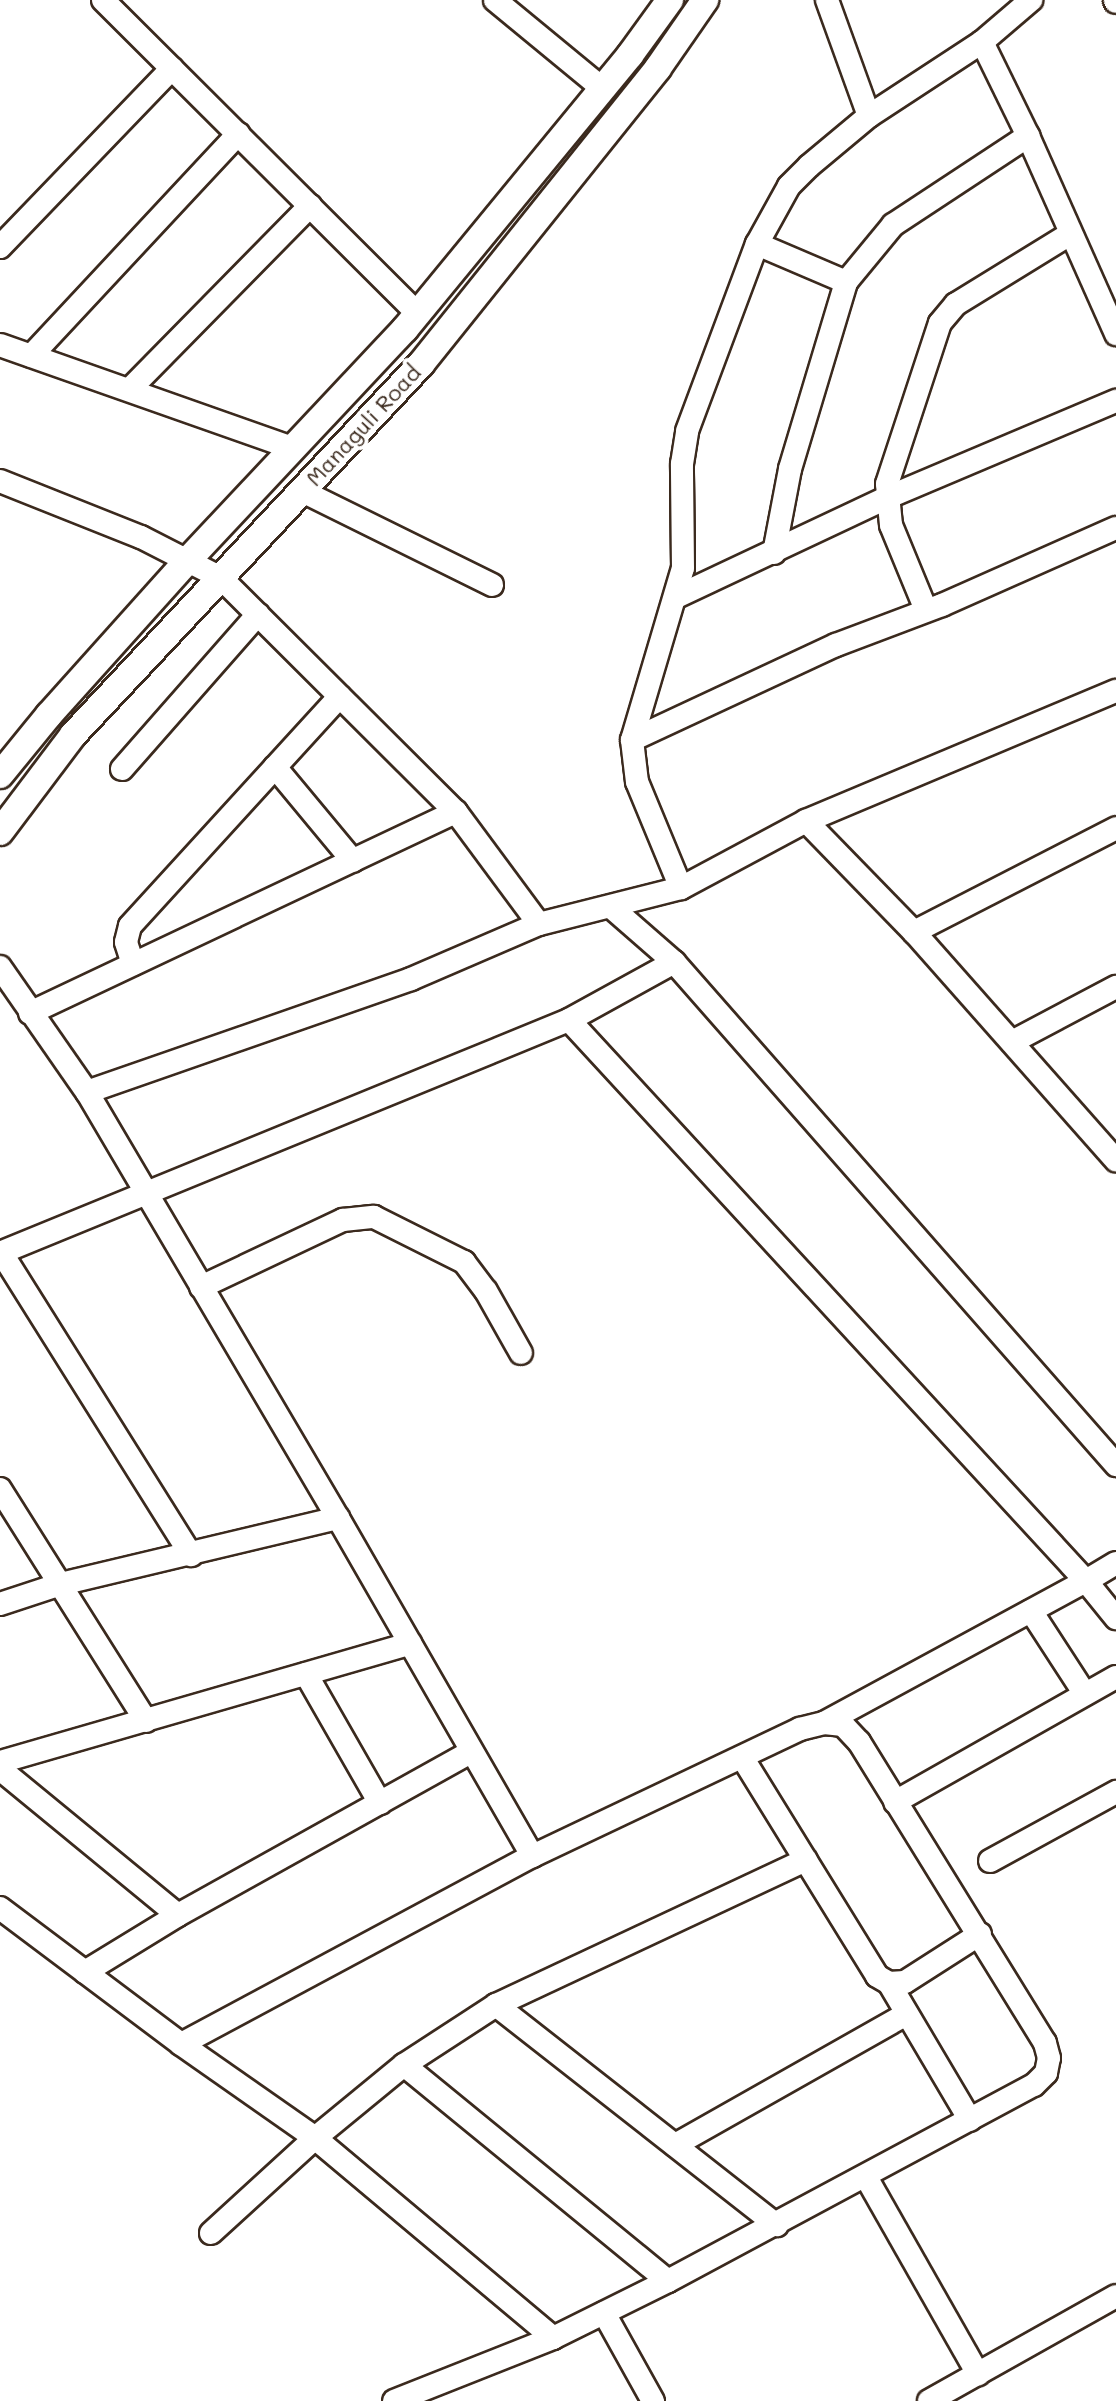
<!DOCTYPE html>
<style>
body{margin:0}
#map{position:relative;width:1116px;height:2401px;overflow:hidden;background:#fff;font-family:Mali,sans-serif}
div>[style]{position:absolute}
.roads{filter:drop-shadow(2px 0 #3b2a1e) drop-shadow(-2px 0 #3b2a1e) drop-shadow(0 2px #3b2a1e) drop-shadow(0 -2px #3b2a1e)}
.minor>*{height:22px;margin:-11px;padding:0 11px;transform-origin:11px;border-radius:11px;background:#fff}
.major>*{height:26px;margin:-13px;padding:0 13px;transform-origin:13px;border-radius:13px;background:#fff}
span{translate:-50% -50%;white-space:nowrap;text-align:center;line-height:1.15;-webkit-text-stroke:8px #fff;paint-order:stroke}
.street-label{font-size:22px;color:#3b2a1e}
</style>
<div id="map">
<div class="roads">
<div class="minor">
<i style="left:103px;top:0;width:443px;rotate:44.9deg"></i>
<i style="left:495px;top:0;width:140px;rotate:39.5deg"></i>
<i style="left:827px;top:0;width:123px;rotate:70.1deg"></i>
<i style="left:1115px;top:0;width:2px;rotate:63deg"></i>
<i style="left:982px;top:42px;width:105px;rotate:63.9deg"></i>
<i style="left:1028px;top:136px;width:217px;rotate:66deg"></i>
<i style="left:757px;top:244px;width:97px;rotate:23.1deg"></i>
<i style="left:0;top:247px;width:248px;rotate:-46.1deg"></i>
<i style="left:0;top:345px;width:311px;rotate:19.4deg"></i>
<i style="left:31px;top:356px;width:304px;rotate:-47deg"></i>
<i style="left:130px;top:389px;width:257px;rotate:-45.5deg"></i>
<i style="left:0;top:481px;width:152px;rotate:21.7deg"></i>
<i style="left:141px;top:537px;width:90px;rotate:27.1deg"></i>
<i style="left:221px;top:578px;width:332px;rotate:44.9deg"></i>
<i style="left:456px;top:812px;width:139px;rotate:53.5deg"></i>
<i style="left:302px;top:491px;width:212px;rotate:26.3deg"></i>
<i style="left:774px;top:553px;width:86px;rotate:-79.2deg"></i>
<i style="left:790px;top:469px;width:195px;rotate:-73.3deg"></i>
<i style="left:846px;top:282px;width:74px;rotate:-50.5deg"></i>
<i style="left:893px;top:225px;width:162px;rotate:-33.4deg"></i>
<i style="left:676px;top:597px;width:232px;rotate:-25.2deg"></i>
<i style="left:886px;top:498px;width:250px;rotate:-22.9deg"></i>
<i style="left:926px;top:610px;width:92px;rotate:-112.4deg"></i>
<i style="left:891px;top:525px;width:41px;rotate:-95.6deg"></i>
<i style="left:887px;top:484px;width:169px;rotate:-71.8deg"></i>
<i style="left:940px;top:323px;width:25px;rotate:-50deg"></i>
<i style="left:956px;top:304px;width:134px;rotate:-31.6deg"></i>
<i style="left:632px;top:740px;width:225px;rotate:-25deg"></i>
<i style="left:836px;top:645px;width:113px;rotate:-20.7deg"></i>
<i style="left:942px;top:605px;width:190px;rotate:-23.9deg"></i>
<i style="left:275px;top:767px;width:122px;rotate:50.3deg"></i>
<i style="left:122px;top:769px;width:206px;rotate:-48.7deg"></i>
<i style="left:806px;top:821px;width:155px;rotate:45.8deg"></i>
<i style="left:914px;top:932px;width:305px;rotate:48.5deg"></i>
<i style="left:681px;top:888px;width:115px;rotate:-112.5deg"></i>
<i style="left:637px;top:782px;width:42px;rotate:-96.8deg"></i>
<i style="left:632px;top:740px;width:179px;rotate:-73.5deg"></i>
<i style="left:683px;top:568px;width:104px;rotate:-90.6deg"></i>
<i style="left:682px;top:464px;width:33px;rotate:-81deg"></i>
<i style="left:687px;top:431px;width:200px;rotate:-69.5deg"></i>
<i style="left:757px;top:244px;width:66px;rotate:-61.1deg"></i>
<i style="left:789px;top:186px;width:28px;rotate:-45deg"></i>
<i style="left:809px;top:166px;width:78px;rotate:-39.8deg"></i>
<i style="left:869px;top:116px;width:135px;rotate:-33.2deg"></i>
<i style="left:982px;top:42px;width:65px;rotate:-40.6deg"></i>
<i style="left:611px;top:907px;width:84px;rotate:41.1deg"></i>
<i style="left:674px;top:962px;width:670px;rotate:48.69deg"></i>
<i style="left:914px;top:932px;width:227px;rotate:-27.2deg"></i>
<i style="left:133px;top:964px;width:23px;rotate:-108deg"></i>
<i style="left:126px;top:942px;width:16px;rotate:-76deg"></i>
<i style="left:130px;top:926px;width:311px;rotate:-47.6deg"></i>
<i style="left:0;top:967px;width:152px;rotate:55.2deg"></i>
<i style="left:87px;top:1092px;width:494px;rotate:59.5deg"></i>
<i style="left:338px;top:1518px;width:390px;rotate:60.1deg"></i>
<i style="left:532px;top:1856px;width:398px;rotate:151.8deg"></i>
<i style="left:181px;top:2044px;width:164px;rotate:35deg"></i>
<i style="left:315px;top:2138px;width:311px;rotate:40deg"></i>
<i style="left:30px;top:1013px;width:471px;rotate:-25.3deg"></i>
<i style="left:569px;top:1020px;width:763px;rotate:47.34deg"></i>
<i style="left:1086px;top:1581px;width:35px;rotate:-31deg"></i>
<i style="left:1012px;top:1042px;width:118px;rotate:-27.9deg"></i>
<i style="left:87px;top:1092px;width:343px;rotate:-19.2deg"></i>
<i style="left:411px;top:979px;width:139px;rotate:-23.3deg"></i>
<i style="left:539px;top:924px;width:146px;rotate:-14.2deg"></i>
<i style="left:681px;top:888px;width:142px;rotate:-28.2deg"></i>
<i style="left:806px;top:821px;width:336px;rotate:-22.8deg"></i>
<i style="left:1px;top:1252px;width:358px;rotate:57.9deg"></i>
<i style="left:0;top:1253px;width:615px;rotate:-22.27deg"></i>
<i style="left:569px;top:1020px;width:120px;rotate:-28.9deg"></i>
<i style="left:201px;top:1287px;width:157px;rotate:-25.3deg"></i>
<i style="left:343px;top:1220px;width:31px;rotate:-6deg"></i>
<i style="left:374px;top:1217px;width:101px;rotate:26.6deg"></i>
<i style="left:464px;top:1262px;width:36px;rotate:53deg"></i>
<i style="left:486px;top:1291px;width:71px;rotate:60.6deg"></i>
<i style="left:0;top:1489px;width:274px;rotate:57.8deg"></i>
<i style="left:0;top:1604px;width:64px;rotate:-18.2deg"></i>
<i style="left:61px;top:1584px;width:285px;rotate:-13.4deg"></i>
<i style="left:1031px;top:1611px;width:99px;rotate:57deg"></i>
<i style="left:306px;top:1674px;width:149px;rotate:60.2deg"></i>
<i style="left:824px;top:1723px;width:298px;rotate:-28.5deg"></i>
<i style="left:1086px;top:1581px;width:48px;rotate:51deg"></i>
<i style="left:742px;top:1757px;width:257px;rotate:58.3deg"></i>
<i style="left:877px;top:1976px;width:14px;rotate:30deg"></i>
<i style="left:889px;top:1983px;width:16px;rotate:-4deg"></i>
<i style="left:905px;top:1982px;width:89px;rotate:-32.6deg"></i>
<i style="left:0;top:1762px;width:427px;rotate:-16.1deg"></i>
<i style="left:0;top:1769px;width:230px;rotate:39.4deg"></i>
<i style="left:895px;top:1802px;width:254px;rotate:-29.5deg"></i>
<i style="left:990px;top:1861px;width:144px;rotate:-28.7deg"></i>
<i style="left:0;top:1908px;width:226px;rotate:36.9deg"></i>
<i style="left:85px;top:1972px;width:109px;rotate:-31.5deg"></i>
<i style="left:178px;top:1915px;width:335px;rotate:-29.1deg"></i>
<i style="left:889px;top:1983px;width:159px;rotate:59.4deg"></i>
<i style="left:496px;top:2005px;width:357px;rotate:38.1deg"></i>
<i style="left:404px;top:2065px;width:341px;rotate:39.3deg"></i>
<i style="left:675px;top:2145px;width:266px;rotate:-29.5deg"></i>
<i style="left:866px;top:2177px;width:227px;rotate:60.4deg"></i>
<i style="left:211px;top:2233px;width:141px;rotate:-42.4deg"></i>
<i style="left:315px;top:2138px;width:115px;rotate:-39.4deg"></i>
<i style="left:404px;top:2065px;width:110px;rotate:-33.1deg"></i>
<i style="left:496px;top:2005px;width:342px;rotate:-25.1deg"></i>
<i style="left:604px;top:2313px;width:101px;rotate:60.9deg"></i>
<i style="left:394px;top:2401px;width:171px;rotate:-21.6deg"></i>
<i style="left:553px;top:2338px;width:128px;rotate:-26.4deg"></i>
<i style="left:668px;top:2281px;width:415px;rotate:-28.2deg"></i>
<i style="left:1034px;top:2085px;width:17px;rotate:-45deg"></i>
<i style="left:1046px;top:2073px;width:15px;rotate:-79deg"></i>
<i style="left:1049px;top:2058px;width:16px;rotate:-105deg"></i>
<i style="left:1045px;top:2043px;width:354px;rotate:-121.7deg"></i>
<i style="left:859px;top:1742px;width:23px;rotate:-133deg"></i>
<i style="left:843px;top:1725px;width:19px;rotate:-174deg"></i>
<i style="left:824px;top:1723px;width:25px;rotate:166deg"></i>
<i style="left:800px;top:1729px;width:297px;rotate:154.6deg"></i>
<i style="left:929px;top:2401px;width:214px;rotate:-29.3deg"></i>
</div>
<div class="major">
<i style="left:0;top:775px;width:77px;rotate:-50.8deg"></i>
<i style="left:49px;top:715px;width:208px;rotate:-48.1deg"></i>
<i style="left:188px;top:560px;width:317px;rotate:-46.8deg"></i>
<i style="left:405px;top:329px;width:355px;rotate:-50.6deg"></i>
<i style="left:630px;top:55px;width:68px;rotate:-54deg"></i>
<i style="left:0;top:832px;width:121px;rotate:-53deg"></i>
<i style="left:73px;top:735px;width:509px;rotate:-46.83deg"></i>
<i style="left:421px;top:364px;width:379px;rotate:-51.3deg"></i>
<i style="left:658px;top:68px;width:83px;rotate:-55.3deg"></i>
</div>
</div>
<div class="street-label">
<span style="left:363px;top:425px;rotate:-47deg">Managuli Road</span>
</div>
</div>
